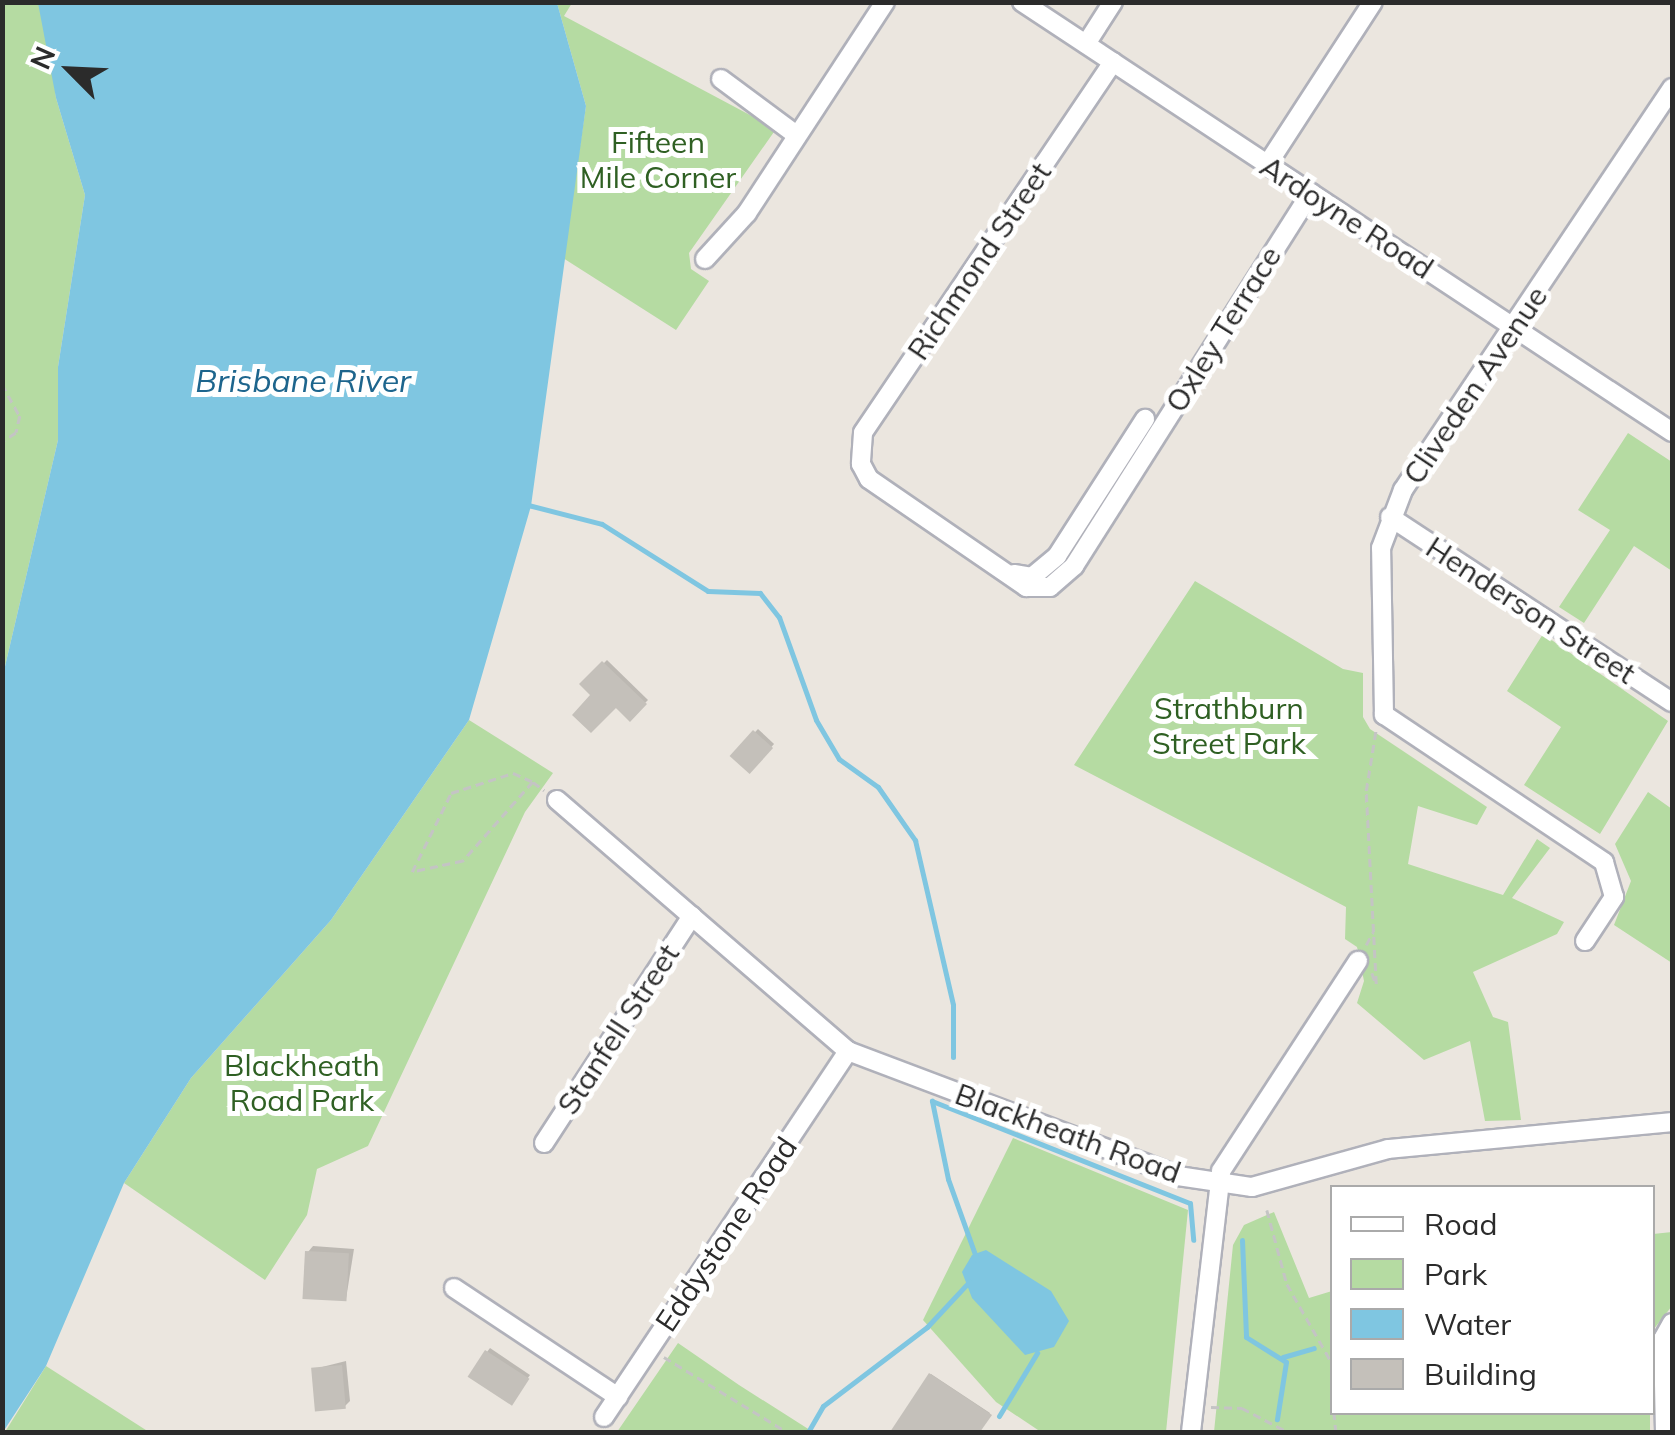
<!DOCTYPE html>
<style>
body{margin:0}
#map{position:relative;width:1675px;height:1435px;overflow:hidden;background:#ebe6df;font-family:Mulish,sans-serif}
div>[style]{position:absolute}
.green>*{inset:0;background:#b5dba2}
.water>*{inset:0;background:#7fc6e1}
.shadow>*{inset:0;background:#0003;transform-origin:0 0}
.stream>*{height:5px;margin:-2.5px;padding:0 2.5px;transform-origin:2.5px;border-radius:2.5px;background:#7fc6e1}
.building>*{inset:0;background:#c4c0ba;transform-origin:0 0}
.path>*{height:2.5px;margin-top:-1.25px;transform-origin:0;background:repeating-linear-gradient(90deg,#c4c4c4 0 8px,transparent 0 13px)}
.roads{filter:drop-shadow(2px 0 #b0b1ba) drop-shadow(-2px 0 #b0b1ba) drop-shadow(0 2px #b0b1ba) drop-shadow(0 -2px #b0b1ba)}
.street>*{height:18px;margin:-9px;padding:0 9px;transform-origin:9px;border-radius:9px;background:#fff}
span{translate:-50% -50%;white-space:nowrap;text-align:center;line-height:1.15;-webkit-text-stroke:10px #fff;paint-order:stroke}
.park-label{font-size:30px;color:#2f6023}
.street-label{font-size:30px;color:#2b2b2b}
.water-label{font-size:32px;color:#1d658d;font-style:italic}
.frame{position:absolute;inset:0;border:5px solid #2b2b2b;pointer-events:none}
.legend{position:absolute;left:1330px;top:1185px;width:325px;height:230px;box-sizing:border-box;background:#fff;border:2px solid #aaa;margin:0;padding:12px 18px;list-style:none;font-size:30px;color:#2b2b2b}
.legend li{display:flex;align-items:center;gap:20px;height:50px}
.legend b{width:50px;border:2px solid #aaa}
.north{position:absolute;left:20px;top:20px;width:100px;height:100px;-webkit-text-stroke:8px #fff;paint-order:stroke;rotate:294deg;font-size:28px;font-weight:700;line-height:40px;text-align:center;color:#2b2b2b}
.north::after{content:'';display:block;margin:auto;width:35px;height:45px;background:#2b2b2b;clip-path:polygon(50% 0,100% 100%,50% 72%,0 100%)}
</style>
<div id="map">
<div class="green">
<i style="clip-path:polygon(3px 3px,38px 3px,47px 20px,56px 98px,85px 195px,58px 367px,58px 440px,3px 675px)"></i>
<i style="clip-path:polygon(557px 3px,572px 3px,564px 16px,776px 129px,689px 253px,691px 269px,709px 281px,676px 330px,563px 258px,586px 106px)"></i>
<i style="clip-path:polygon(1628px 433px,1672px 462px,1672px 571px,1634px 546px,1584px 623px,1559px 607px,1610px 530px,1578px 510px)"></i>
<i style="clip-path:polygon(1195px 581px,1343px 669px,1363px 673px,1363px 717px,1370px 729px,1487px 807px,1477px 825px,1418px 806px,1408px 864px,1503px 895px,1537px 839px,1550px 848px,1512px 898px,1564px 922px,1557px 934px,1473px 972px,1493px 1017px,1508px 1022px,1521px 1120px,1485px 1121px,1470px 1041px,1424px 1060px,1357px 1003px,1364px 981px,1357px 947px,1345px 939px,1346px 907px,1074px 765px)"></i>
<i style="clip-path:polygon(1543px 634px,1668px 721px,1600px 834px,1524px 785px,1561px 727px,1507px 691px)"></i>
<i style="clip-path:polygon(469px 720px,553px 773px,525px 812px,368px 1146px,317px 1169px,307px 1215px,265px 1280px,124px 1183px,191px 1078px,331px 920px)"></i>
<i style="clip-path:polygon(1648px 792px,1672px 809px,1672px 963px,1614px 925px,1631px 881px,1615px 844px)"></i>
<i style="clip-path:polygon(1013px 1138px,1188px 1210px,1166px 1432px,1041px 1432px,996px 1402px,923px 1320px)"></i>
<i style="clip-path:polygon(1274px 1212px,1309px 1298px,1332px 1291px,1332px 1412px,1650px 1413px,1650px 1432px,1214px 1432px,1233px 1245px,1244px 1225px)"></i>
<i style="clip-path:polygon(1672px 1232px,1672px 1306px,1653px 1330px,1653px 1234px)"></i>
<i style="clip-path:polygon(678px 1343px,739px 1385px,813px 1432px,617px 1432px)"></i>
<i style="clip-path:polygon(46px 1366px,149px 1432px,5px 1432px)"></i>
</div>
<div class="water">
<i style="clip-path:polygon(38px 3px,557px 3px,586px 106px,531px 506px,469px 720px,331px 920px,191px 1078px,124px 1183px,46px 1366px,3px 1432px,3px 675px,58px 440px,58px 367px,85px 195px,56px 98px)"></i>
<i style="clip-path:polygon(986px 1250px,1051px 1291px,1069px 1321px,1054px 1347px,1025px 1355px,972px 1298px,962px 1272px,972px 1255px)"></i>
</div>
<div class="shadow">
<i style="clip-path:polygon(607px 660px,648px 700px,630px 718px,583px 684px)"></i>
<i style="left:758px;top:729px;width:22px;height:36px;rotate:43deg"></i>
<i style="clip-path:polygon(313px 1246px,354px 1249px,346px 1299px,308px 1252px)"></i>
<i style="clip-path:polygon(490px 1348px,530px 1375px,513px 1399px,487px 1352px)"></i>
<i style="clip-path:polygon(346px 1361px,350px 1401px,344px 1407px,314px 1369px)"></i>
<i style="clip-path:polygon(931px 1374px,990px 1413px,978px 1432px,893px 1432px)"></i>
</div>
<div class="stream">
<i style="left:528px;top:505px;width:76px;rotate:14.4deg"></i>
<i style="left:602px;top:524px;width:125px;rotate:32.3deg"></i>
<i style="left:708px;top:591px;width:52px;rotate:2.2deg"></i>
<i style="left:760px;top:593px;width:31px;rotate:52deg"></i>
<i style="left:779px;top:617px;width:109px;rotate:70.2deg"></i>
<i style="left:816px;top:720px;width:45px;rotate:59.5deg"></i>
<i style="left:839px;top:759px;width:48px;rotate:35.7deg"></i>
<i style="left:878px;top:787px;width:65px;rotate:55.1deg"></i>
<i style="left:915px;top:840px;width:169px;rotate:77deg"></i>
<i style="left:953px;top:1005px;width:52px;rotate:90deg"></i>
<i style="left:1242px;top:1240px;width:97px;rotate:87.6deg"></i>
<i style="left:1246px;top:1337px;width:47px;rotate:32deg"></i>
<i style="left:1286px;top:1362px;width:58px;rotate:99deg"></i>
<i style="left:977px;top:1260px;width:86px;rotate:-109.7deg"></i>
<i style="left:948px;top:1179px;width:80px;rotate:-101.6deg"></i>
<i style="left:932px;top:1101px;width:277px;rotate:21.6deg"></i>
<i style="left:1190px;top:1203px;width:37px;rotate:85deg"></i>
<i style="left:1283px;top:1357px;width:32px;rotate:-16deg"></i>
<i style="left:999px;top:1416px;width:74px;rotate:-58.9deg"></i>
<i style="left:808px;top:1432px;width:30px;rotate:-60deg"></i>
<i style="left:823px;top:1406px;width:131px;rotate:-37.2deg"></i>
<i style="left:927px;top:1327px;width:62px;rotate:-47deg"></i>
</div>
<div class="building">
<i style="clip-path:polygon(602px 661px,647px 704px,630px 722px,616px 708px,591px 733px,572px 715px,590px 695px,579px 684px)"></i>
<i style="left:753px;top:730px;width:27px;height:35px;rotate:42deg"></i>
<i style="left:305px;top:1251px;width:44px;height:48px;rotate:3deg"></i>
<i style="left:485px;top:1350px;width:53px;height:32px;rotate:33deg"></i>
<i style="left:342px;top:1365px;width:44px;height:31px;rotate:85deg"></i>
<i style="clip-path:polygon(929px 1373px,992px 1415px,980px 1432px,890px 1432px)"></i>
</div>
<div class="path">
<i style="left:2px;top:384px;width:37px;rotate:61deg"></i>
<i style="left:20px;top:416px;width:17px;rotate:103deg"></i>
<i style="left:16px;top:433px;width:17px;rotate:147deg"></i>
<i style="left:533px;top:782px;width:106px;rotate:131.5deg"></i>
<i style="left:463px;top:861px;width:52px;rotate:167.8deg"></i>
<i style="left:412px;top:872px;width:88px;rotate:-63.7deg"></i>
<i style="left:451px;top:793px;width:65px;rotate:-17.9deg"></i>
<i style="left:513px;top:773px;width:22px;rotate:24deg"></i>
<i style="left:533px;top:782px;width:14px;rotate:36deg"></i>
<i style="left:1366px;top:945px;width:15px;rotate:-62deg"></i>
<i style="left:1372px;top:973px;width:12px;rotate:70deg"></i>
<i style="left:1376px;top:984px;width:193px;rotate:-93deg"></i>
<i style="left:1366px;top:791px;width:63px;rotate:-80.8deg"></i>
<i style="left:1267px;top:1210px;width:77px;rotate:74.9deg"></i>
<i style="left:1287px;top:1284px;width:91px;rotate:60.3deg"></i>
<i style="left:664px;top:1357px;width:144px;rotate:31.4deg"></i>
<i style="left:1211px;top:1407px;width:31px;rotate:2deg"></i>
<i style="left:1242px;top:1408px;width:52px;rotate:27.6deg"></i>
<i style="left:1334px;top:1412px;width:20px;rotate:84deg"></i>
</div>
<div class="roads">
<div class="street">
<i style="left:1022px;top:2px;width:779px;rotate:33.49deg"></i>
<i style="left:1086px;top:44px;width:50px;rotate:-57.3deg"></i>
<i style="left:1113px;top:62px;width:447px;rotate:124deg"></i>
<i style="left:863px;top:433px;width:31px;rotate:94deg"></i>
<i style="left:861px;top:464px;width:17px;rotate:62deg"></i>
<i style="left:869px;top:479px;width:191px;rotate:34.5deg"></i>
<i style="left:1026px;top:587px;width:24px"></i>
<i style="left:1050px;top:587px;width:32px;rotate:-41deg"></i>
<i style="left:1074px;top:566px;width:442px;rotate:-57.6deg"></i>
<i style="left:721px;top:79px;width:92px;rotate:36.6deg"></i>
<i style="left:1267px;top:165px;width:194px;rotate:-57deg"></i>
<i style="left:705px;top:259px;width:62px;rotate:-47.6deg"></i>
<i style="left:747px;top:213px;width:252px;rotate:-56.8deg"></i>
<i style="left:1390px;top:517px;width:337px;rotate:33.3deg"></i>
<i style="left:1014px;top:574px;width:18px;rotate:9deg"></i>
<i style="left:1032px;top:577px;width:33px;rotate:-40deg"></i>
<i style="left:1057px;top:556px;width:163px;rotate:-57.3deg"></i>
<i style="left:557px;top:800px;width:384px;rotate:40.8deg"></i>
<i style="left:848px;top:1051px;width:353px;rotate:20.7deg"></i>
<i style="left:1178px;top:1176px;width:75px;rotate:8.5deg"></i>
<i style="left:1252px;top:1187px;width:141px;rotate:-15.6deg"></i>
<i style="left:1388px;top:1149px;width:285px;rotate:-5.4deg"></i>
<i style="left:1585px;top:941px;width:53px;rotate:-56.6deg"></i>
<i style="left:1614px;top:897px;width:36px;rotate:-106deg"></i>
<i style="left:1604px;top:862px;width:265px;rotate:-146.2deg"></i>
<i style="left:1384px;top:715px;width:167px;rotate:-91deg"></i>
<i style="left:1381px;top:548px;width:62px;rotate:-69.2deg"></i>
<i style="left:1403px;top:490px;width:484px;rotate:-56.2deg"></i>
<i style="left:544px;top:1143px;width:271px;rotate:-56.9deg"></i>
<i style="left:454px;top:1288px;width:197px;rotate:33.6deg"></i>
<i style="left:604px;top:1417px;width:440px;rotate:-56.3deg"></i>
<i style="left:1191px;top:1432px;width:263px;rotate:-83.4deg"></i>
<i style="left:1221px;top:1171px;width:251px;rotate:-56.9deg"></i>
<i style="left:1665px;top:1432px;width:93px;rotate:-91.2deg"></i>
<i style="left:1663px;top:1339px;width:18px;rotate:-61deg"></i>
</div>
</div>
<div class="park-label">
<span style="left:658px;top:159px">Fifteen<br>Mile Corner</span>
<span style="left:1229px;top:725px">Strathburn<br>Street Park</span>
<span style="left:302px;top:1082px">Blackheath<br>Road Park</span>
</div>
<div class="street-label">
<span style="left:1347px;top:217px;rotate:33deg">Ardoyne Road</span>
<span style="left:979px;top:261px;rotate:-56deg">Richmond Street</span>
<span style="left:1223px;top:329px;rotate:-58deg">Oxley Terrace</span>
<span style="left:1475px;top:385px;rotate:-56deg">Cliveden Avenue</span>
<span style="left:1531px;top:610px;rotate:33deg">Henderson Street</span>
<span style="left:618px;top:1029px;rotate:-57deg">Stanfell Street</span>
<span style="left:1068px;top:1133px;rotate:20deg">Blackheath Road</span>
<span style="left:726px;top:1234px;rotate:-56deg">Eddystone Road</span>
</div>
<div class="water-label">
<span style="left:303px;top:380px">Brisbane River</span>
</div>
<div class="frame"></div>
<ul class="legend">
<li><b style="height:12px;background:#fff"></b>Road</li>
<li><b style="height:28px;background:#b5dba2"></b>Park</li>
<li><b style="height:28px;background:#7fc6e1"></b>Water</li>
<li><b style="height:28px;background:#c4c0ba"></b>Building</li>
</ul>
<div class="north">N</div>
</div>
